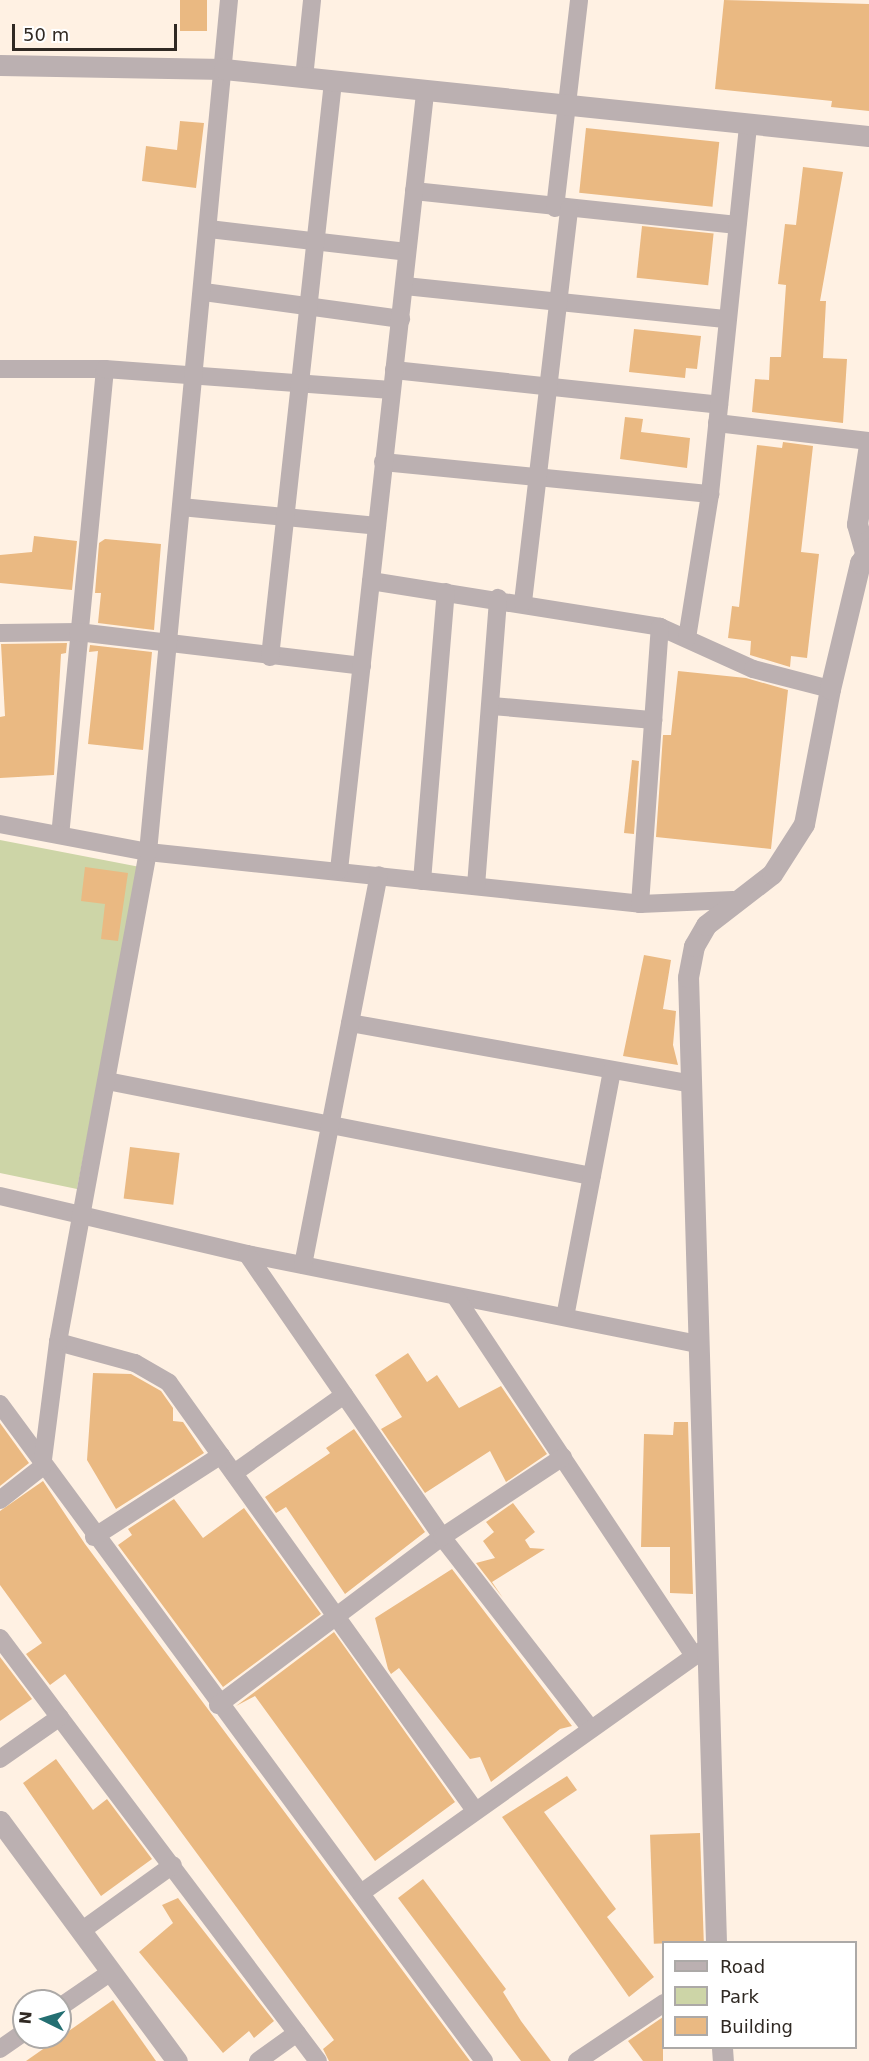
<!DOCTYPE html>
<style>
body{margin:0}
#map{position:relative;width:869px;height:2061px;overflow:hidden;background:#fff1e3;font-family:"DejaVu Sans",sans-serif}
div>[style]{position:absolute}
.green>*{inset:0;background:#cdd5a7}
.building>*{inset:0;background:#eab982;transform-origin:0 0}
.minor>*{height:18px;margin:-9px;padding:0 9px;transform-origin:9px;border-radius:9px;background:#bbb0b1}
.tertiary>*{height:21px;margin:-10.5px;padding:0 10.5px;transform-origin:10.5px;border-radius:10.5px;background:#bbb0b1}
span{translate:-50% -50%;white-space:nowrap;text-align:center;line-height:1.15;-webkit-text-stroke:4.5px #fff;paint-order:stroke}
.legend{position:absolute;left:662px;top:1941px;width:195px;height:108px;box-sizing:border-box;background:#fff;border:2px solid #aca9a7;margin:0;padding:8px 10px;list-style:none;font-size:18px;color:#302923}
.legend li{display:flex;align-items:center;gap:12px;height:30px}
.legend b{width:30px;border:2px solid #aca9a7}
.north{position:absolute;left:12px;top:1989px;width:60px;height:60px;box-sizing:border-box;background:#fff;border:2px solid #aca9a7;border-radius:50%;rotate:275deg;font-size:16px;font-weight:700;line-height:24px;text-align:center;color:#302923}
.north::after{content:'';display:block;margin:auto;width:21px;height:27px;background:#246f72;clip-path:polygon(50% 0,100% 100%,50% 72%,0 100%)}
.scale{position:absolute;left:12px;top:24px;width:165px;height:27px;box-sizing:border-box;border:3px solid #302923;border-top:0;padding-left:8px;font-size:18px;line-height:21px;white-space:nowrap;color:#302923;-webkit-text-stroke:4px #fff;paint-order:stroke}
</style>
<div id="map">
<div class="green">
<i style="clip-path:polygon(0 840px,140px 867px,77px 1189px,0 1173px)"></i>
</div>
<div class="building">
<i style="left:180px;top:0;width:27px;height:31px"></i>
<i style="clip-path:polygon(724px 0,869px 4px,869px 111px,831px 107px,832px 101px,715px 89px)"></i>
<i style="clip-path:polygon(180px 121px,204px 123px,196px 188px,142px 181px,146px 146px,177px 150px)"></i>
<i style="left:586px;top:128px;width:134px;height:65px;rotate:6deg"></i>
<i style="clip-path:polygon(803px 167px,843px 172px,820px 301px,826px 301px,823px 358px,847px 359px,843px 423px,752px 412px,755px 379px,769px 380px,770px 357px,781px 357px,786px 285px,778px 284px,785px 224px,796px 225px)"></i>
<i style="left:642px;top:226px;width:72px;height:52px;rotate:6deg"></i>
<i style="clip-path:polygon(634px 329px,701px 336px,697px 369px,686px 368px,685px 378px,629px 372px)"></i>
<i style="clip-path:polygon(625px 417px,643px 419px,641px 432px,690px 438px,687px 468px,620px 459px)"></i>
<i style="clip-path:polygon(783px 442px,813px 446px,801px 552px,819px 554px,807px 658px,791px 656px,790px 667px,750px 655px,751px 641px,728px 638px,732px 606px,739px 607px,757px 445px,782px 448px)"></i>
<i style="clip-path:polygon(34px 536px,77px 541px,72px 590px,0 583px,0 555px,32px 552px)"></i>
<i style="clip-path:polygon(105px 539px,161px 544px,154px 630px,98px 623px,101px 593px,95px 593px,99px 543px)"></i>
<i style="clip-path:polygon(67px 643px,66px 653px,61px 654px,54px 775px,0 778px,0 717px,5px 716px,1px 644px)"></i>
<i style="clip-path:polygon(90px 645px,152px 652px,143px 750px,88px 744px,98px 651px,89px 652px)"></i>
<i style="clip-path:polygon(678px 671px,746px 678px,788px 690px,771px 849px,656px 837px,663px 735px,671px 735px)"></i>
<i style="clip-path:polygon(632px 760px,639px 761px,634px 834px,624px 833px)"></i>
<i style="clip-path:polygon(85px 867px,128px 873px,118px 941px,101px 939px,105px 904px,81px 901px)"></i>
<i style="clip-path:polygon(644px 955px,671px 960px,663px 1009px,676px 1011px,673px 1045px,678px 1065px,623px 1056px)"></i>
<i style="left:130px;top:1147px;width:50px;height:52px;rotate:7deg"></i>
<i style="clip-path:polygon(408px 1353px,427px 1382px,437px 1375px,459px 1408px,501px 1386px,547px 1454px,506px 1482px,490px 1451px,425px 1493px,381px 1429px,402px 1417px,375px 1375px)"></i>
<i style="clip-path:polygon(93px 1373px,131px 1374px,161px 1391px,173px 1408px,173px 1421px,183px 1422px,204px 1453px,116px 1509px,87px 1460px)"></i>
<i style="clip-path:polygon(674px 1422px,688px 1422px,693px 1594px,670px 1593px,670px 1547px,641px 1547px,644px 1434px,673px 1435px)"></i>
<i style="clip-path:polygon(0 1423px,29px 1463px,0 1486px)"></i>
<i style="clip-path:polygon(354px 1429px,425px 1532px,345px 1594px,286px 1507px,276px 1513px,265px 1497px,330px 1453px,326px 1448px)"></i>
<i style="clip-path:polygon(43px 1481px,85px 1544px,470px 2061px,329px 2061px,323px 2049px,334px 2040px,65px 1674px,50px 1685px,26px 1654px,42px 1643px,0 1585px,0 1511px)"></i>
<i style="clip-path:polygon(174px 1499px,203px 1538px,244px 1508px,321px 1614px,223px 1687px,118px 1545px,132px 1535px,128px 1529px)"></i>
<i style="clip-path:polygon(513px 1503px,535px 1532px,525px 1540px,530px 1548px,545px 1549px,492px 1582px,503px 1598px,476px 1563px,495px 1558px,483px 1541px,494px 1532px,486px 1522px)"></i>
<i style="clip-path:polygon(452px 1569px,572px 1726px,560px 1729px,491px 1782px,480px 1757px,470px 1759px,399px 1668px,391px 1674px,388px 1669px,375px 1618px)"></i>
<i style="clip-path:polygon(334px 1632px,455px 1802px,375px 1861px,255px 1696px,236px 1706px)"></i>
<i style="clip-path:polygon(0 1657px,32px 1699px,0 1721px)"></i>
<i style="clip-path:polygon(56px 1759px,93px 1810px,107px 1799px,152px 1859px,101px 1896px,23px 1783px)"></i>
<i style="clip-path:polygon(567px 1776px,577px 1790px,544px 1812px,616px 1909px,607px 1917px,654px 1977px,629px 1997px,502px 1817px)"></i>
<i style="left:700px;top:1833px;width:109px;height:50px;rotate:88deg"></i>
<i style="clip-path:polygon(423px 1879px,506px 1989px,503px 1992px,521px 2021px,551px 2061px,521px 2061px,398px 1898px)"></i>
<i style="clip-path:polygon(178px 1898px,274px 2021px,254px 2038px,249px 2031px,223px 2053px,139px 1952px,173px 1923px,162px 1905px)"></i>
<i style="clip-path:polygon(113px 2000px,156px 2061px,26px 2061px)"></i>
<i style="clip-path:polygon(663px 2017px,663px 2061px,643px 2061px,628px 2041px)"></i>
</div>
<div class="minor">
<i style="left:304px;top:78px;width:78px;rotate:-84.1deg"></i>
<i style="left:414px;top:191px;width:325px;rotate:6deg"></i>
<i style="left:555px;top:208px;width:209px;rotate:-83.4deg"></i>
<i style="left:209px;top:229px;width:199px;rotate:6.6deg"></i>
<i style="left:405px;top:286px;width:324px;rotate:5.9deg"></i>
<i style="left:204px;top:292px;width:199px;rotate:7.8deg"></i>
<i style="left:0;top:369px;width:105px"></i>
<i style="left:105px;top:369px;width:468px;rotate:95.5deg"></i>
<i style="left:105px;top:369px;width:287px;rotate:4.2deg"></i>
<i style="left:394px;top:370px;width:327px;rotate:6.1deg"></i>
<i style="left:717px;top:423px;width:153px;rotate:6.8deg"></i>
<i style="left:383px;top:462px;width:329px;rotate:5.6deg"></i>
<i style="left:181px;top:507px;width:197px;rotate:5.5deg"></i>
<i style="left:371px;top:581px;width:293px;rotate:9deg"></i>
<i style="left:660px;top:627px;width:102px;rotate:24.3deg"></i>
<i style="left:753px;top:669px;width:80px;rotate:14.6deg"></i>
<i style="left:523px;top:602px;width:396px;rotate:-83.3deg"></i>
<i style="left:0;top:633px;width:78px;rotate:-0.7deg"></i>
<i style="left:78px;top:632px;width:286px;rotate:6.8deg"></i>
<i style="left:687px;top:638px;width:146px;rotate:-80.9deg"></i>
<i style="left:710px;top:494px;width:369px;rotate:-84.1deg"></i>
<i style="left:270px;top:657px;width:578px;rotate:-83.75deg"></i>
<i style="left:492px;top:706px;width:162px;rotate:5deg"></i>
<i style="left:0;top:824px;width:151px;rotate:10.7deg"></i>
<i style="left:148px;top:852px;width:495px;rotate:6deg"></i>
<i style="left:640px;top:904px;width:93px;rotate:-2.5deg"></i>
<i style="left:339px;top:870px;width:781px;rotate:-83.68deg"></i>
<i style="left:422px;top:881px;width:290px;rotate:-85.3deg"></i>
<i style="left:476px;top:886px;width:289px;rotate:-85.6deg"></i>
<i style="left:640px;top:904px;width:278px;rotate:-85.9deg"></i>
<i style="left:350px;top:1023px;width:346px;rotate:10.1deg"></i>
<i style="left:107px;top:1081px;width:494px;rotate:11.1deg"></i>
<i style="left:0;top:1196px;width:254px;rotate:13.2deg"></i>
<i style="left:247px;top:1254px;width:460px;rotate:11.3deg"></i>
<i style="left:247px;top:1254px;width:344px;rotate:55.4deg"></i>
<i style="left:442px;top:1537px;width:242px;rotate:52.2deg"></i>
<i style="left:303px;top:1265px;width:397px;rotate:-79deg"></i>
<i style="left:455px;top:1296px;width:432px;rotate:56.4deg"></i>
<i style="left:565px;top:1317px;width:251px;rotate:-79.2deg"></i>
<i style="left:58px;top:1342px;width:80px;rotate:15.3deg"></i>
<i style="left:135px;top:1363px;width:39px;rotate:30deg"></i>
<i style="left:169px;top:1383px;width:524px;rotate:54.4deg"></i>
<i style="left:0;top:1404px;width:816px;rotate:53.62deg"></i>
<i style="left:234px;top:1473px;width:135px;rotate:-35.3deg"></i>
<i style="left:0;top:1500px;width:53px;rotate:-38.2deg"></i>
<i style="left:42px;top:1467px;width:126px;rotate:-82.7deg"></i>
<i style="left:58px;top:1342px;width:498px;rotate:-79.6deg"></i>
<i style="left:148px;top:852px;width:856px;rotate:-84.57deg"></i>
<i style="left:94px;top:1537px;width:151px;rotate:-32.8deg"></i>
<i style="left:0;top:1638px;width:529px;rotate:53.07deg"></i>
<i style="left:218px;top:1705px;width:280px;rotate:-36.9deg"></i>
<i style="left:442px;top:1537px;width:145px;rotate:-33.5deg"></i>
<i style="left:0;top:1759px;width:73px;rotate:-35deg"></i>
<i style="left:361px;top:1893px;width:421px;rotate:-35.4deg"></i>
<i style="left:81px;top:1931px;width:113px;rotate:-35.7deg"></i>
<i style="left:60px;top:2007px;width:62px;rotate:-34.5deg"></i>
<i style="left:0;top:2049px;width:29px;rotate:-35deg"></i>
<i style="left:258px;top:2061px;width:48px;rotate:-35.7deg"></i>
<i style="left:577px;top:2061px;width:105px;rotate:-33.7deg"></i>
</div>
<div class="tertiary">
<i style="left:0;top:65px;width:224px;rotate:1deg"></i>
<i style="left:224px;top:69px;width:648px;rotate:5.93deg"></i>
<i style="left:865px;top:552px;width:29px;rotate:-106deg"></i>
<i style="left:857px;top:524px;width:80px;rotate:-81.4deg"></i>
<i style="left:0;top:1821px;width:298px;rotate:53.6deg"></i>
<i style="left:716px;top:1942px;width:965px;rotate:-91.66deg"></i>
<i style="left:688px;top:977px;width:32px;rotate:-79deg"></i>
<i style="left:694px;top:946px;width:24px;rotate:-60deg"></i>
<i style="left:706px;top:925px;width:83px;rotate:-37.7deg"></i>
<i style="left:772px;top:874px;width:59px;rotate:-57.4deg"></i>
<i style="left:804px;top:824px;width:137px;rotate:-79.1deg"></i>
<i style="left:830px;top:689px;width:130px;rotate:-76.6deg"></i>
<i style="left:860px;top:563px;width:17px;rotate:-57deg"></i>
<i style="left:722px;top:2048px;width:13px;rotate:86deg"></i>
</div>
<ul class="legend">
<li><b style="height:8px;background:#bbb0b1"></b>Road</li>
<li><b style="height:16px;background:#cdd5a7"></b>Park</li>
<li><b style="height:16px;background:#eab982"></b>Building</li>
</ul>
<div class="north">N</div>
<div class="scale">50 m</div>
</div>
